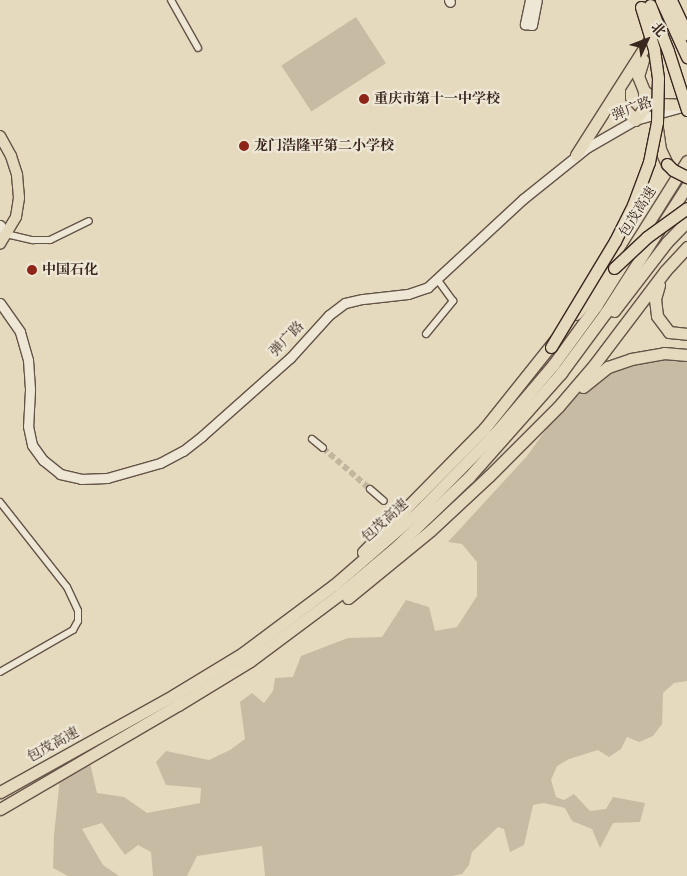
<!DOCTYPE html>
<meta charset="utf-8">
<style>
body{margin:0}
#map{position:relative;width:687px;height:876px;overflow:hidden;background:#e5dabe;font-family:"IM FELL French Canon","Noto Serif SC",serif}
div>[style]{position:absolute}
.green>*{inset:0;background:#c8bba3;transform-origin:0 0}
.street-tunnel>*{height:6px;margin-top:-3px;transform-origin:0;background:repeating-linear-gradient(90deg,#c3b69e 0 6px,transparent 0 9px)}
.roads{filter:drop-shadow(1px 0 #645347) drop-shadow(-1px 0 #645347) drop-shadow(0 1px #645347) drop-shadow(0 -1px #645347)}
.street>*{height:6px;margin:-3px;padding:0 3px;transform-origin:3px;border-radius:3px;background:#eee7d5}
.secondary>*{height:9px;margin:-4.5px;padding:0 4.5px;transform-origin:4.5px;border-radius:4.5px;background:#eee7d5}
.primary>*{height:10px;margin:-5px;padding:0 5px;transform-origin:5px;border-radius:5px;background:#e5dabe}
.highway>*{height:11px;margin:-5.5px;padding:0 5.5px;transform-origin:5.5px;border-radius:5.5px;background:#e5dabe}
.bridges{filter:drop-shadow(1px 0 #39261f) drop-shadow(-1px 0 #39261f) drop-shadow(0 1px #39261f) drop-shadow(0 -1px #39261f)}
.highway-bridge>*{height:11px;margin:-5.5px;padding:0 5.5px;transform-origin:5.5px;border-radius:5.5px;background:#e5dabe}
.dots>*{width:14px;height:14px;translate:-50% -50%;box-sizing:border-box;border:2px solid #eee7d5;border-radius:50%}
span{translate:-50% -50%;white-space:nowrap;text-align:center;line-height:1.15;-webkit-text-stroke:4.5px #eee7d5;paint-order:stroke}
.poi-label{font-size:14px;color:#39261f;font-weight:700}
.left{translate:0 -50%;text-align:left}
.street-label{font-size:14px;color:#39261f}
.north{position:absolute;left:622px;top:15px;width:50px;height:50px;-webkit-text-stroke:4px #eee7d5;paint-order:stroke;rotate:47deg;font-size:14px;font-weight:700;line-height:20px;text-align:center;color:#39261f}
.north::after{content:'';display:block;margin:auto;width:18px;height:22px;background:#39261f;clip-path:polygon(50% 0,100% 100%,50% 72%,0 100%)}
</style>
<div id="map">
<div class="green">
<i style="left:356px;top:17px;width:55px;height:89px;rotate:57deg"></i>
<i style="clip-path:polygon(675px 359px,687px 362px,687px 681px,674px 683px,663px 693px,662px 724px,653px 736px,639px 742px,627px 737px,621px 749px,609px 757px,598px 750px,569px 759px,557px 766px,551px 780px,556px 797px,564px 800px,574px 794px,590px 811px,606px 809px,613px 797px,645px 803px,640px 822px,613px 823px,600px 848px,592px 829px,572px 821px,565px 808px,544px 803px,533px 805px,524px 845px,510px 852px,504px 829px,498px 827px,472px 852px,469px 865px,462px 874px,452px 876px,265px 876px,262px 846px,197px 856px,187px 876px,153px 876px,151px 852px,138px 845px,125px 855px,102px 823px,82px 829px,103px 865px,119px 876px,68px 876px,53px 868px,54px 835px,60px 778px,90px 763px,97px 793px,124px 797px,147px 813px,200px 803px,201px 788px,166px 785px,156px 762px,166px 751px,209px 760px,230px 750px,245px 739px,240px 702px,252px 693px,264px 703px,273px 691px,275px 678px,293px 677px,301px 656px,348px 638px,382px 637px,406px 600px,429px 607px,435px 631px,457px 627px,477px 596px,477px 562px,462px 544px,448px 542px,527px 456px,558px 413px,581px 393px,604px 376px,624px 365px)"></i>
</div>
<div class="street-tunnel">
<i style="left:323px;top:448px;width:62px;rotate:41.1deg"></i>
</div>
<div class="roads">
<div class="street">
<i style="left:171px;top:0;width:55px;rotate:60.6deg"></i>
<i style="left:6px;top:234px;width:28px;rotate:13deg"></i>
<i style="left:33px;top:240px;width:17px"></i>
<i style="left:50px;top:240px;width:43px;rotate:-26deg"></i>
<i style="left:426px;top:334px;width:43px;rotate:-50.7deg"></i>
<i style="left:453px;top:301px;width:26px;rotate:-126deg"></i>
<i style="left:312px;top:439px;width:14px;rotate:39deg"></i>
<i style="left:370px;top:489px;width:18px;rotate:41deg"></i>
<i style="left:0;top:502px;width:108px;rotate:51.8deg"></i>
<i style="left:67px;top:587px;width:26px;rotate:65deg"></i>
<i style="left:78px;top:611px;width:10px;rotate:90deg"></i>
<i style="left:78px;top:621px;width:10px;rotate:119deg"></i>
<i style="left:73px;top:630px;width:84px;rotate:150.1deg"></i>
</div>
<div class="secondary">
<i style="left:449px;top:0;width:2px;rotate:63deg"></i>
<i style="left:530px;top:0;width:25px;rotate:102deg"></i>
<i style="left:525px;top:24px;width:7px;rotate:8deg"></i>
<i style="left:532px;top:25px;width:25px;rotate:-79deg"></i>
<i style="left:0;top:225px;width:11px;rotate:56deg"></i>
<i style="left:0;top:303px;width:35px;rotate:55deg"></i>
<i style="left:20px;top:332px;width:29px;rotate:74deg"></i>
<i style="left:28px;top:360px;width:30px;rotate:86deg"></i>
<i style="left:30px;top:390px;width:36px;rotate:93deg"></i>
<i style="left:28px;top:426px;width:19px;rotate:78deg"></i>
<i style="left:32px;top:445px;width:19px;rotate:54deg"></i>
<i style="left:43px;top:460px;width:22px;rotate:39deg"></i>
<i style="left:60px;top:474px;width:22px;rotate:13deg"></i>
<i style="left:81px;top:479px;width:26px;rotate:-2deg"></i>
<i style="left:107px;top:478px;width:55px;rotate:-15.8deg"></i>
<i style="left:160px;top:463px;width:26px;rotate:-28deg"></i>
<i style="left:183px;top:451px;width:24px;rotate:-38deg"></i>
<i style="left:202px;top:436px;width:118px;rotate:-41.6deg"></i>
<i style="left:290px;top:358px;width:58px;rotate:-47.8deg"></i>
<i style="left:329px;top:315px;width:20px;rotate:-37deg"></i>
<i style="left:345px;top:303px;width:18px;rotate:-13deg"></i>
<i style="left:363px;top:299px;width:45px;rotate:-6.3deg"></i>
<i style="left:408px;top:294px;width:21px;rotate:-19deg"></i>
<i style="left:428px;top:287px;width:129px;rotate:-42.8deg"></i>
<i style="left:523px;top:199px;width:83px;rotate:-38.7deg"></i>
<i style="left:588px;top:147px;width:54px;rotate:-29.9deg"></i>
<i style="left:635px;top:120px;width:49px;rotate:-15.5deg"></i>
</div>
<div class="primary">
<i style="left:0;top:136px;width:23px;rotate:61deg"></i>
<i style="left:11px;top:156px;width:20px;rotate:72deg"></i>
<i style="left:17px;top:175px;width:23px;rotate:85deg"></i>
<i style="left:19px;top:198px;width:19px;rotate:99deg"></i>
<i style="left:16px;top:217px;width:31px;rotate:121deg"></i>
</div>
<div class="highway">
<i style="left:643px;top:60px;width:17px;rotate:107deg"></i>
<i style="left:638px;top:76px;width:16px;rotate:68deg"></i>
<i style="left:644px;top:91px;width:21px;rotate:37deg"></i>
<i style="left:661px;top:104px;width:26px;rotate:2deg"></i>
<i style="left:619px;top:89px;width:13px;rotate:90deg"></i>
<i style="left:619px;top:102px;width:24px;rotate:48deg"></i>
<i style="left:635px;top:120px;width:16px;rotate:-52deg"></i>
<i style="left:645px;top:107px;width:16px;rotate:-94deg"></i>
<i style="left:657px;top:128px;width:21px;rotate:82deg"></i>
<i style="left:660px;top:149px;width:17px;rotate:65deg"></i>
<i style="left:576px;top:155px;width:177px;rotate:-57.5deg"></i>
<i style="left:659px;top:285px;width:15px;rotate:106deg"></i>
<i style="left:655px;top:299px;width:17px;rotate:83deg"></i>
<i style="left:657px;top:316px;width:20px;rotate:53deg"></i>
<i style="left:669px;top:332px;width:18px;rotate:6deg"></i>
<i style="left:614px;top:311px;width:87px;rotate:-52.5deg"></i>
<i style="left:667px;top:242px;width:29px;rotate:-46deg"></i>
<i style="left:576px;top:314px;width:60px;rotate:-50.4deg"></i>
<i style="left:583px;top:387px;width:32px;rotate:-39deg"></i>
<i style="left:608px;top:367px;width:24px;rotate:-19deg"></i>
<i style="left:631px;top:359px;width:34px;rotate:-10deg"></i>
<i style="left:664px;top:353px;width:23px;rotate:5deg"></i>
<i style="left:363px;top:552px;width:173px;rotate:-45.5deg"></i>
<i style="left:484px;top:429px;width:114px;rotate:-51.4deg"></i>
<i style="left:348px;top:598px;width:107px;rotate:-39.3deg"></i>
<i style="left:431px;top:530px;width:79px;rotate:-43deg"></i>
<i style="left:489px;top:476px;width:98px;rotate:-45deg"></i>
<i style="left:558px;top:407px;width:55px;rotate:-49.4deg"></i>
<i style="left:594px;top:365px;width:118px;rotate:-52.9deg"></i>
<i style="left:665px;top:271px;width:33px;rotate:-47deg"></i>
<i style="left:0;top:792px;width:199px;rotate:-29.1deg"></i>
<i style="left:174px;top:695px;width:81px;rotate:-31.3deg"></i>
<i style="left:243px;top:653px;width:114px;rotate:-36.8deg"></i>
<i style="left:334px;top:585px;width:111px;rotate:-41deg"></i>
<i style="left:418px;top:512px;width:113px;rotate:-45.7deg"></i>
<i style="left:497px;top:431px;width:87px;rotate:-49.7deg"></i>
<i style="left:553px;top:365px;width:73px;rotate:-53.9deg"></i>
<i style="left:596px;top:306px;width:171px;rotate:-57.9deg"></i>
<i style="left:0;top:809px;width:206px;rotate:-30.3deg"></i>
<i style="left:178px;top:705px;width:84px;rotate:-31.4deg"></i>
<i style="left:250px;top:661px;width:112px;rotate:-36.7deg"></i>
<i style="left:340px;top:594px;width:75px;rotate:-40.1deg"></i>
<i style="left:397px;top:546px;width:100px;rotate:-43.8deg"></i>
<i style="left:469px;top:477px;width:139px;rotate:-48.5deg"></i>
<i style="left:561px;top:373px;width:76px;rotate:-53.6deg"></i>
<i style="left:606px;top:312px;width:150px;rotate:-57.3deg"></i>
</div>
</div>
<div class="bridges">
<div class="highway-bridge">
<i style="left:661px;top:0;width:63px;rotate:65.5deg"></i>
<i style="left:671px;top:0;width:38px;rotate:65deg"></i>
<i style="left:650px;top:5px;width:49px;rotate:68.6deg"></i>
<i style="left:668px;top:51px;width:62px;rotate:72.1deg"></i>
<i style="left:667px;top:164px;width:8px;rotate:45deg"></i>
<i style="left:673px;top:170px;width:16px;rotate:27deg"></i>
<i style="left:614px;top:268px;width:45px;rotate:-43.2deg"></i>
<i style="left:647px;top:237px;width:49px;rotate:-35.9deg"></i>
<i style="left:551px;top:347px;width:124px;rotate:-58.9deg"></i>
<i style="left:615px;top:241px;width:40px;rotate:-63.4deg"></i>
<i style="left:633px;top:205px;width:46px;rotate:-69.6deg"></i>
<i style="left:649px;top:162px;width:41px;rotate:-78.7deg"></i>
<i style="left:657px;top:122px;width:44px;rotate:-88.7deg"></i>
<i style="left:658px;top:78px;width:29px;rotate:-98deg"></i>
<i style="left:654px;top:49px;width:44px;rotate:-107.2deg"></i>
</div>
</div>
<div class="dots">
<i style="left:364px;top:99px;background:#8f2418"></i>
<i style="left:244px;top:146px;background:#8f2418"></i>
<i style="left:32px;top:270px;background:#8f2418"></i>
</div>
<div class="poi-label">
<span class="left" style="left:374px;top:99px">重庆市第十一中学校</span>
<span class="left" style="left:254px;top:146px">龙门浩隆平第二小学校</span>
<span class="left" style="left:42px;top:270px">中国石化</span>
</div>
<div class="street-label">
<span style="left:632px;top:109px;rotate:-21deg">弹广路</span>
<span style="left:638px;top:212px;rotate:-58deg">包茂高速</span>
<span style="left:287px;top:339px;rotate:-46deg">弹广路</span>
<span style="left:385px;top:521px;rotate:-42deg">包茂高速</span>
<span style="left:53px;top:745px;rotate:-29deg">包茂高速</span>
</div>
<div class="north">北</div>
</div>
